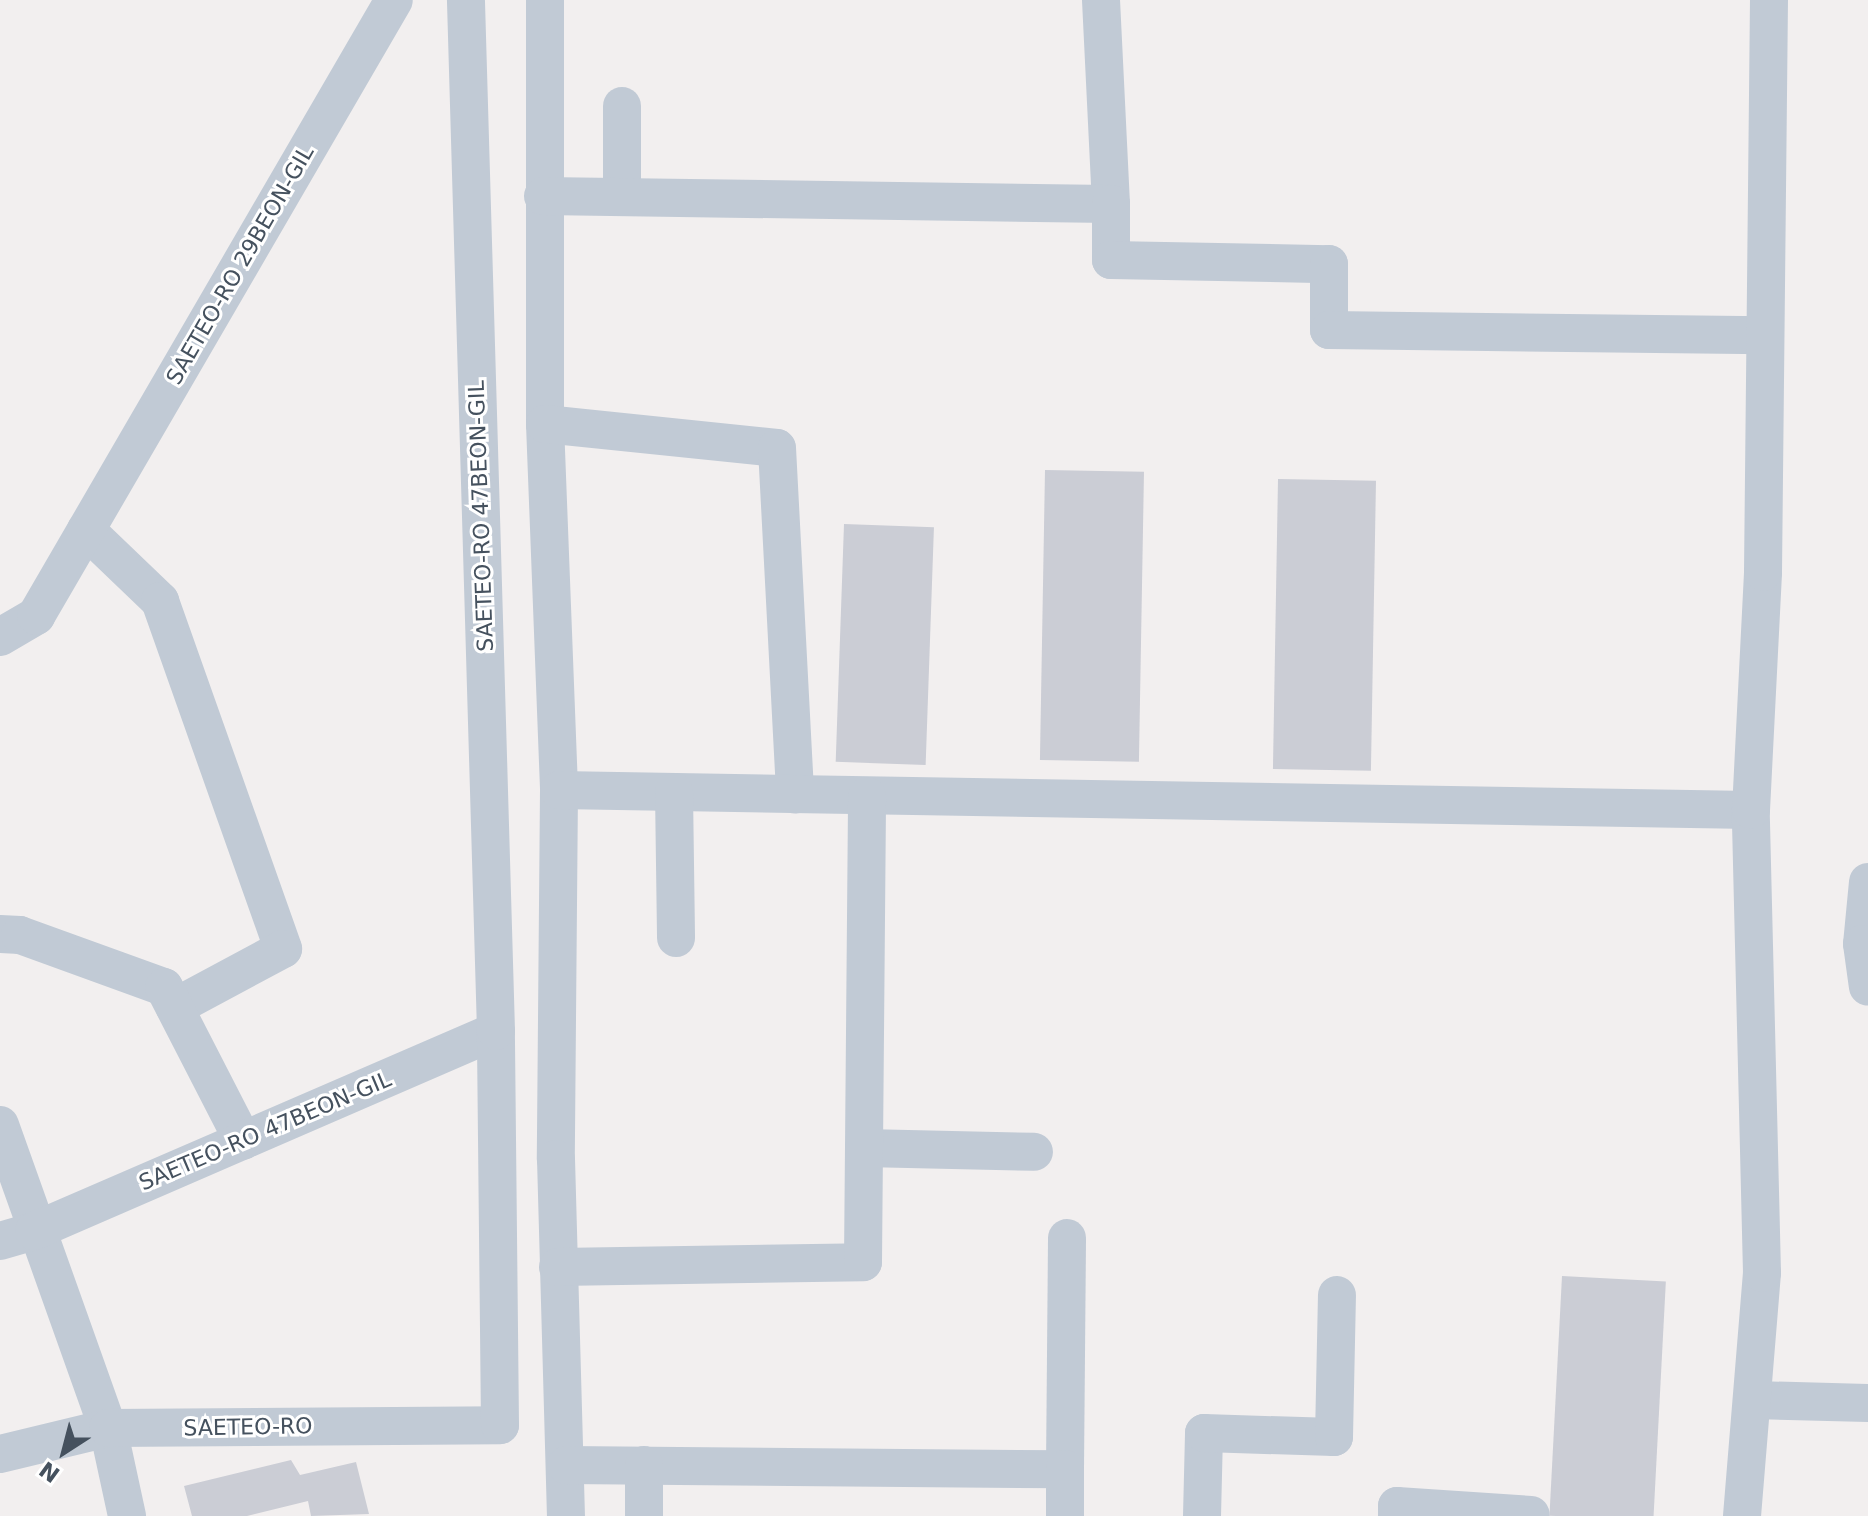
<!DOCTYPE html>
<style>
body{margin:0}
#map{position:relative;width:1868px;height:1516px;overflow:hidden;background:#f2efef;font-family:"DejaVu Sans",sans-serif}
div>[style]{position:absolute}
.building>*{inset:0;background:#cbcdd5;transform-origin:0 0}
.minor>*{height:38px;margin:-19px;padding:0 19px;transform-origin:19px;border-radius:19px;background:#c1cad5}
span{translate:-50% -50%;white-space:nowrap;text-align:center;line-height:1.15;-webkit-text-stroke:6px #fff;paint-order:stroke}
.street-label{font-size:22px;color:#45515e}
.north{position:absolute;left:24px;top:1412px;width:80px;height:80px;-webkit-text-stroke:6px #fff;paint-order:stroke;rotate:216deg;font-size:22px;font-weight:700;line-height:32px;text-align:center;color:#45515e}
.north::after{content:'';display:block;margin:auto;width:28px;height:36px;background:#45515e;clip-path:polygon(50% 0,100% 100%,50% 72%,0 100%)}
</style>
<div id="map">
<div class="building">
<i style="left:1045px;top:470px;width:99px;height:290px;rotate:1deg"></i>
<i style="left:1278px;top:479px;width:98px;height:290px;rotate:1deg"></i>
<i style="left:844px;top:524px;width:90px;height:238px;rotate:2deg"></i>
<i style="left:1562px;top:1276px;width:104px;height:240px;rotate:3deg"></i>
<i style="clip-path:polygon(291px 1460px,300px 1475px,356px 1462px,369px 1514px,311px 1516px,308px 1501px,247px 1516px,192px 1516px,184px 1486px)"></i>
</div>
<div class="minor">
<i style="left:545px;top:0;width:424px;rotate:90deg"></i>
<i style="left:545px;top:424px;width:366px;rotate:87.8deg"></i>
<i style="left:559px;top:790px;width:369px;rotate:90.5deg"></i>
<i style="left:556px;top:1159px;width:357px;rotate:88.4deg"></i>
<i style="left:1101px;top:0;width:204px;rotate:87.2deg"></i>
<i style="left:622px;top:106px;width:91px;rotate:90deg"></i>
<i style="left:543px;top:196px;width:568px;rotate:0.81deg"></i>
<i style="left:1111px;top:204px;width:56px;rotate:90deg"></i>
<i style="left:1111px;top:260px;width:218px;rotate:1.1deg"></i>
<i style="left:1329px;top:264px;width:66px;rotate:90deg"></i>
<i style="left:1329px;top:330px;width:436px;rotate:0.7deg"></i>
<i style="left:545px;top:424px;width:233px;rotate:5.9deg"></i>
<i style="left:777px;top:448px;width:347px;rotate:87deg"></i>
<i style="left:86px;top:530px;width:103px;rotate:43.8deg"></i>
<i style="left:160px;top:601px;width:369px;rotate:70.5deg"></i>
<i style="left:283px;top:949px;width:123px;rotate:151.8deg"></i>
<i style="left:0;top:637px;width:42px;rotate:-30.3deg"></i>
<i style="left:36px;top:616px;width:712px;rotate:-59.84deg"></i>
<i style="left:559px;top:790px;width:1192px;rotate:0.96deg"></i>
<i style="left:674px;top:792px;width:146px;rotate:89.2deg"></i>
<i style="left:1868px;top:882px;width:62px;rotate:95.5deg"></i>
<i style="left:1862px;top:944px;width:43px;rotate:82.1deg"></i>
<i style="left:0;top:934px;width:20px;rotate:3deg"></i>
<i style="left:20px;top:935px;width:153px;rotate:19.9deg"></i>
<i style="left:164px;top:987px;width:173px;rotate:62.8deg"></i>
<i style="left:0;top:1125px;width:322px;rotate:70.4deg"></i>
<i style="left:108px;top:1428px;width:90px;rotate:77.8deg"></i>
<i style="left:864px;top:1148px;width:170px;rotate:1.3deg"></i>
<i style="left:0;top:1241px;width:35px;rotate:-16deg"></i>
<i style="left:34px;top:1231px;width:503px;rotate:-23.41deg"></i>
<i style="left:558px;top:1267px;width:305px;rotate:-0.9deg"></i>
<i style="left:863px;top:1262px;width:466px;rotate:-89.5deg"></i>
<i style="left:1754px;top:1400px;width:114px;rotate:1.5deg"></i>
<i style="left:0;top:1454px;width:111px;rotate:-13.5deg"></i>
<i style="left:108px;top:1428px;width:392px;rotate:-0.4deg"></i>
<i style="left:500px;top:1425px;width:394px;rotate:-90.6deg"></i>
<i style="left:496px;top:1031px;width:1031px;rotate:-91.67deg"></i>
<i style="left:566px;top:1465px;width:499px;rotate:0.5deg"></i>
<i style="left:1065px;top:1469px;width:231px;rotate:-89.5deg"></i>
<i style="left:644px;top:1516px;width:51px;rotate:-90deg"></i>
<i style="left:1065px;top:1516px;width:47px;rotate:-90deg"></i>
<i style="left:1202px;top:1516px;width:83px;rotate:-88.6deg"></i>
<i style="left:1204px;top:1433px;width:130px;rotate:1.8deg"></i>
<i style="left:1334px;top:1437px;width:142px;rotate:-88.8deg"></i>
<i style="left:1397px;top:1516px;width:10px;rotate:-90deg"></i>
<i style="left:1397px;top:1506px;width:134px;rotate:3.8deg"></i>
<i style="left:1742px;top:1516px;width:244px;rotate:-85.3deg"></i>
<i style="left:1762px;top:1273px;width:463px;rotate:-91.4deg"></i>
<i style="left:1751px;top:810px;width:238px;rotate:-87.1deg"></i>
<i style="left:1763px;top:572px;width:572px;rotate:-89.4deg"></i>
</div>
<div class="street-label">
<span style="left:240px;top:265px;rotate:-60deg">SAETEO-RO 29BEON-GIL</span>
<span style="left:481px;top:516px;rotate:-92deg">SAETEO-RO 47BEON-GIL</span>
<span style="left:265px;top:1131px;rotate:-23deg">SAETEO-RO 47BEON-GIL</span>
<span style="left:248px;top:1427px;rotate:-1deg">SAETEO-RO</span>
</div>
<div class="north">N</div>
</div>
